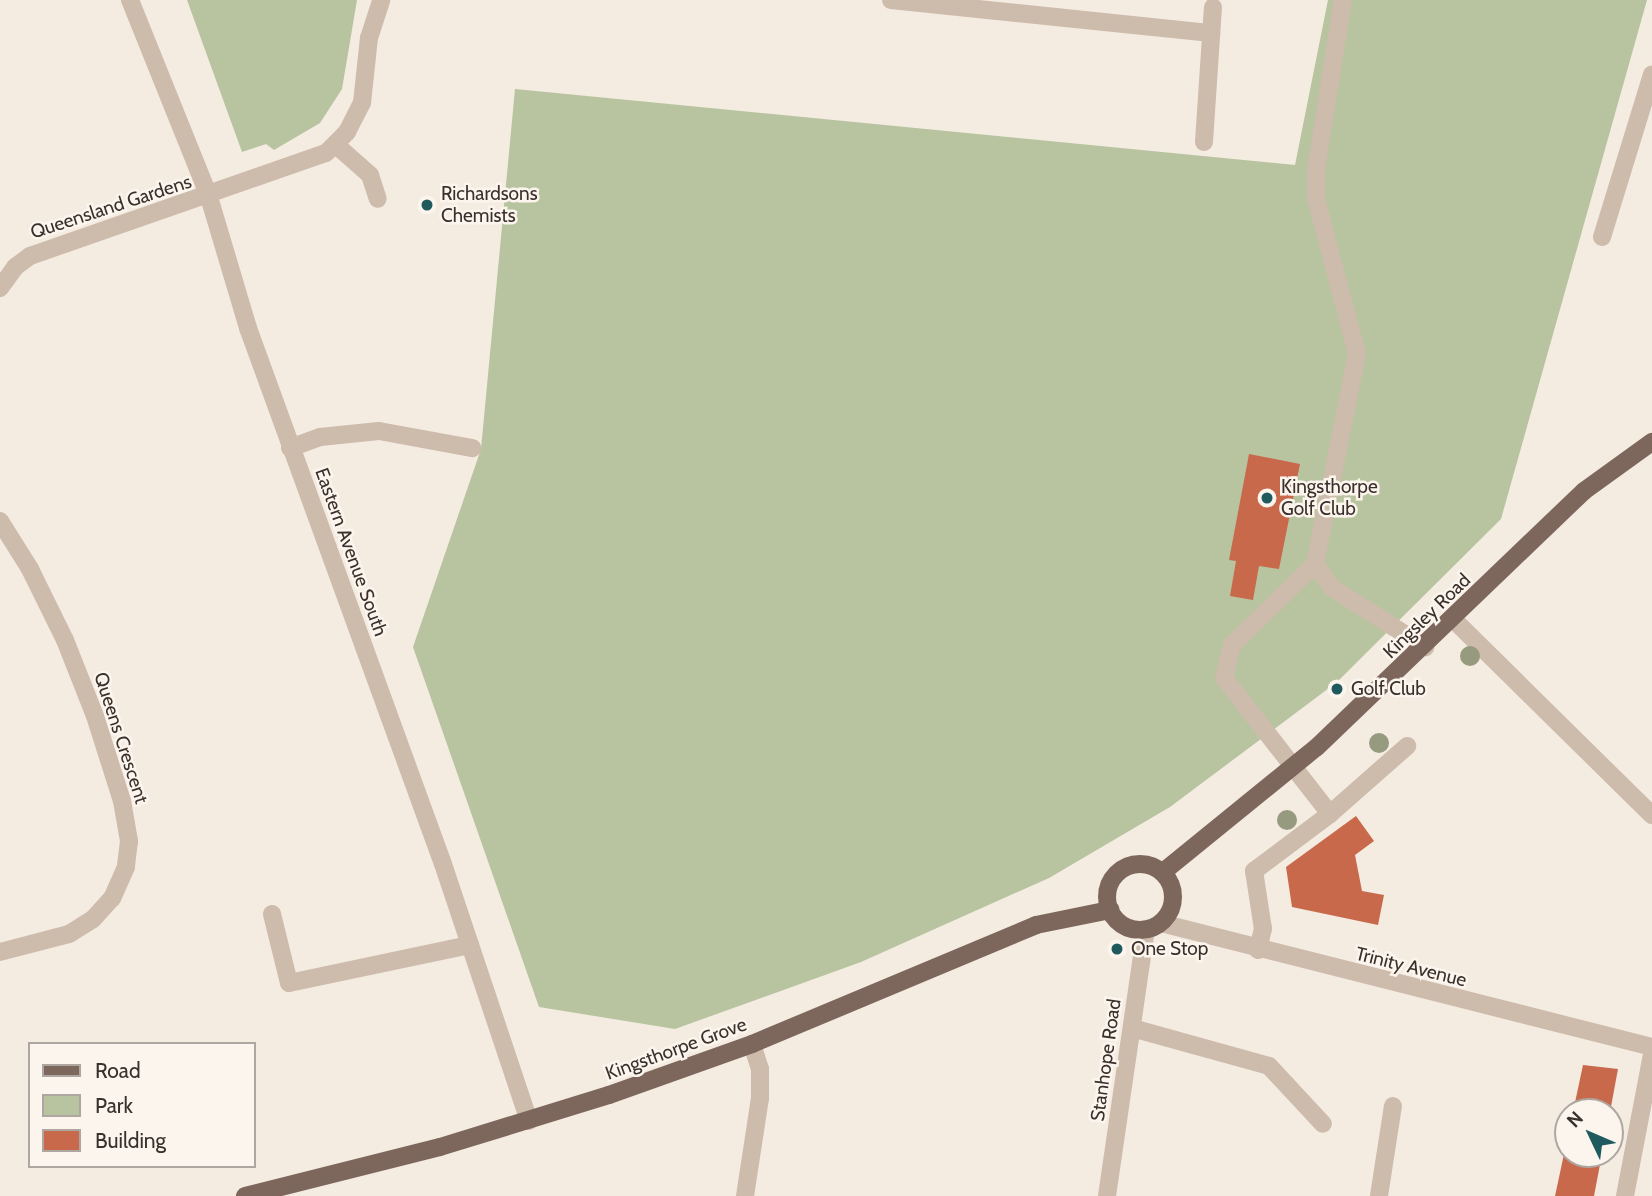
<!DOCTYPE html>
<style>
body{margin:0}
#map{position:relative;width:1652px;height:1196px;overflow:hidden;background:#f4ebe1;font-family:Cabin,sans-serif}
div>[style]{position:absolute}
.green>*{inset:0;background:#b8c4a0}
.building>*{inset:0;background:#c8694b}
.minor>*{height:18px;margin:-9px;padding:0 9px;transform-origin:9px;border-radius:9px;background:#cdbbac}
.major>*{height:18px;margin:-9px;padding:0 9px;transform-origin:9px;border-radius:9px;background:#7d675c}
.major>.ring{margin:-9px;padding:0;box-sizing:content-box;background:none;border:18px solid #7d675c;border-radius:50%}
.trees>*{width:20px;height:20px;margin:-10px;border-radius:50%;background:#969b7f}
.dots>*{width:19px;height:19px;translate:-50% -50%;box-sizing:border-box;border:4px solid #fbf5ee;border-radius:50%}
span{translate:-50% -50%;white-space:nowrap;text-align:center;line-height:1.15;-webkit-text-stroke:5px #fbf5ee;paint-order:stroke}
.poi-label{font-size:19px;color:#3b302b}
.left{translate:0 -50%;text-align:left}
.street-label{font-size:19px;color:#3b302b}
.legend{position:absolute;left:28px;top:1042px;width:228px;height:126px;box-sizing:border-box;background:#fbf5ee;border:2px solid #aea6a0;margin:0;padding:9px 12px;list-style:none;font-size:21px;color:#3b302b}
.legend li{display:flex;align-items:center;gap:14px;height:35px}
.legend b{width:35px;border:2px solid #aea6a0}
.north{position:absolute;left:1554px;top:1098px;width:70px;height:70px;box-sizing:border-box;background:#fbf5ee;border:2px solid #aea6a0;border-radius:50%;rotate:314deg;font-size:19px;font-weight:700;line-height:28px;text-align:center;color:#3b302b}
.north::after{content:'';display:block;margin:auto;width:24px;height:32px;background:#1f5a5e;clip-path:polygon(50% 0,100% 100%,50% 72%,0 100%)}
</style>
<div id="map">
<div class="green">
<i style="clip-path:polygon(187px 0,357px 0,342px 89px,320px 123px,274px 150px,266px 144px,242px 152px)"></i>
<i style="clip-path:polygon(1328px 0,1647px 0,1501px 519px,1337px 682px,1170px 807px,1049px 878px,861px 962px,675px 1029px,539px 1007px,413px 647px,481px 449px,515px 89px,1295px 165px)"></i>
</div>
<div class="building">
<i style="clip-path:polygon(1249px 454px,1300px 464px,1279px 569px,1259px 566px,1253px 600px,1230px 596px,1236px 561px,1229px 560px)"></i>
<i style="clip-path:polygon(1356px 816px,1374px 841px,1355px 855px,1362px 891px,1384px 895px,1378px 925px,1292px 907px,1286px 867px)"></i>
<i style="clip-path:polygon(1583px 1065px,1618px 1069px,1610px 1112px,1573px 1112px)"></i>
<i style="clip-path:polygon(1567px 1140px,1568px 1154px,1602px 1154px,1594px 1196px,1555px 1196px)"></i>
</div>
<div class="minor">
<i style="left:130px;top:0;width:212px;rotate:68.1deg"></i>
<i style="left:209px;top:197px;width:137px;rotate:73.4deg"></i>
<i style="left:248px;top:328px;width:570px;rotate:70.01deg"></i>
<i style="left:443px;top:864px;width:271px;rotate:71.5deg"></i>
<i style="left:891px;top:0;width:322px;rotate:5.9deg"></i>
<i style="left:1204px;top:142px;width:135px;rotate:-86.2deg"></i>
<i style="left:336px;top:145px;width:45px;rotate:41.4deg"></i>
<i style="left:370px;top:175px;width:25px;rotate:72deg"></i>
<i style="left:1602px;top:237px;width:170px;rotate:-72.9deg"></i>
<i style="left:0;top:288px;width:26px;rotate:-54deg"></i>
<i style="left:15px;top:267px;width:19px;rotate:-36deg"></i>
<i style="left:30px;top:256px;width:313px;rotate:-19.2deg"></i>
<i style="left:326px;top:153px;width:30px;rotate:-45deg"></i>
<i style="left:347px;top:132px;width:33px;rotate:-63deg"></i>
<i style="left:362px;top:103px;width:65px;rotate:-83.9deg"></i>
<i style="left:369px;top:38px;width:40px;rotate:-72deg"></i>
<i style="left:290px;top:448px;width:32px;rotate:-20deg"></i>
<i style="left:320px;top:437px;width:59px;rotate:-5.8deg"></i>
<i style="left:379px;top:431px;width:95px;rotate:10.4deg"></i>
<i style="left:0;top:521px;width:57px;rotate:58deg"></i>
<i style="left:30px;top:569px;width:79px;rotate:63.8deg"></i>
<i style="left:65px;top:640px;width:82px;rotate:68.5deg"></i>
<i style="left:95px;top:716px;width:89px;rotate:72.4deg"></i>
<i style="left:122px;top:801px;width:41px;rotate:80.1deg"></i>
<i style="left:129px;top:841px;width:26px;rotate:97deg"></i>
<i style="left:126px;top:867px;width:34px;rotate:114deg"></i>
<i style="left:112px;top:898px;width:28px;rotate:132deg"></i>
<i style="left:93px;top:919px;width:28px;rotate:148deg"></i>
<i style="left:69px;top:934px;width:71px;rotate:165.4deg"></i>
<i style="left:1315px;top:564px;width:28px;rotate:55deg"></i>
<i style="left:1331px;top:587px;width:112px;rotate:32.6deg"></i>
<i style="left:1454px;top:620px;width:278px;rotate:44.6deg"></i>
<i style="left:1330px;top:814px;width:172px;rotate:-127.9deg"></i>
<i style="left:1224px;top:678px;width:34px;rotate:-76deg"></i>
<i style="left:1232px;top:645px;width:116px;rotate:-44.3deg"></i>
<i style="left:1315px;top:564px;width:214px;rotate:-78.7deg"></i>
<i style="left:1357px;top:354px;width:160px;rotate:-104.8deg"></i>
<i style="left:1316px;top:199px;width:29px;rotate:-90deg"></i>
<i style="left:1316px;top:170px;width:172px;rotate:-81deg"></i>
<i style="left:272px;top:914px;width:71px;rotate:76.2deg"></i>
<i style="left:289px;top:983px;width:185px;rotate:-11.9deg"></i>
<i style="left:1161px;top:923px;width:506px;rotate:14.17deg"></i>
<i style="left:1258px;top:950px;width:22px;rotate:-77deg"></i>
<i style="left:1263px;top:929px;width:59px;rotate:-98.8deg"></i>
<i style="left:1254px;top:871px;width:95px;rotate:-36.9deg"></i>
<i style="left:1330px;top:814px;width:103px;rotate:-41.4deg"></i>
<i style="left:1132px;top:1028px;width:142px;rotate:15.5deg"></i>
<i style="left:1269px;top:1066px;width:79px;rotate:47deg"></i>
<i style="left:745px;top:1196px;width:99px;rotate:-81.3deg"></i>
<i style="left:760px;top:1098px;width:29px;rotate:-90deg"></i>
<i style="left:760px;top:1069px;width:26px;rotate:-108deg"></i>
<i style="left:1107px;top:1196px;width:270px;rotate:-81.7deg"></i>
<i style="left:1379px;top:1196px;width:91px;rotate:-81.2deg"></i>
<i style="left:1625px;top:1196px;width:144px;rotate:-79.2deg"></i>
</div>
<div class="major">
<i class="ring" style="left:1107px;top:864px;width:48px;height:48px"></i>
<i style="left:1163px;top:872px;width:198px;rotate:-39.1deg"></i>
<i style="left:1317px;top:747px;width:370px;rotate:-43.8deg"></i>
<i style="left:1584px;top:491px;width:84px;rotate:-35.8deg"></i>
<i style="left:245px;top:1196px;width:201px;rotate:-14.1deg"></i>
<i style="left:440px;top:1147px;width:177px;rotate:-17.1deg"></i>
<i style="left:609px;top:1095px;width:152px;rotate:-19.6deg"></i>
<i style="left:752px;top:1044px;width:308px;rotate:-22.7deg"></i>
<i style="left:1036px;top:925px;width:76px;rotate:-11.5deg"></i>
</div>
<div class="trees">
<i style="left:1470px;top:656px"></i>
<i style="left:1379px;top:743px"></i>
<i style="left:1287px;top:820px"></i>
</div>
<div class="dots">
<i style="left:427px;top:205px;background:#1f5a5e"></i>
<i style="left:1267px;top:498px;background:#1f5a5e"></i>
<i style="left:1337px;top:689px;background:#1f5a5e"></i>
<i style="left:1117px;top:949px;background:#1f5a5e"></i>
</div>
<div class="poi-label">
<span class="left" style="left:441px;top:205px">Richardsons<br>Chemists</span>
<span class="left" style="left:1281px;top:498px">Kingsthorpe<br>Golf Club</span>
<span class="left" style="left:1351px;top:689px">Golf Club</span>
<span class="left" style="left:1131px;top:949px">One Stop</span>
</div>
<div class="street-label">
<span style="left:111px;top:207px;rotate:-18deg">Queensland Gardens</span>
<span style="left:351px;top:552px;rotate:70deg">Eastern Avenue South</span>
<span style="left:1427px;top:616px;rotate:-44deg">Kingsley Road</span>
<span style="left:121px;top:738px;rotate:72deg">Queens Crescent</span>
<span style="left:1411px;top:967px;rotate:14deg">Trinity Avenue</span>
<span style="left:676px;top:1049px;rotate:-20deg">Kingsthorpe Grove</span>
<span style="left:1106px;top:1060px;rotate:-82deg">Stanhope Road</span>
</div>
<ul class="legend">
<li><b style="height:9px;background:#7d675c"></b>Road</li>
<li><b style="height:19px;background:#b8c4a0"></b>Park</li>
<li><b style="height:19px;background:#c8694b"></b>Building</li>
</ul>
<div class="north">N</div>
</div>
